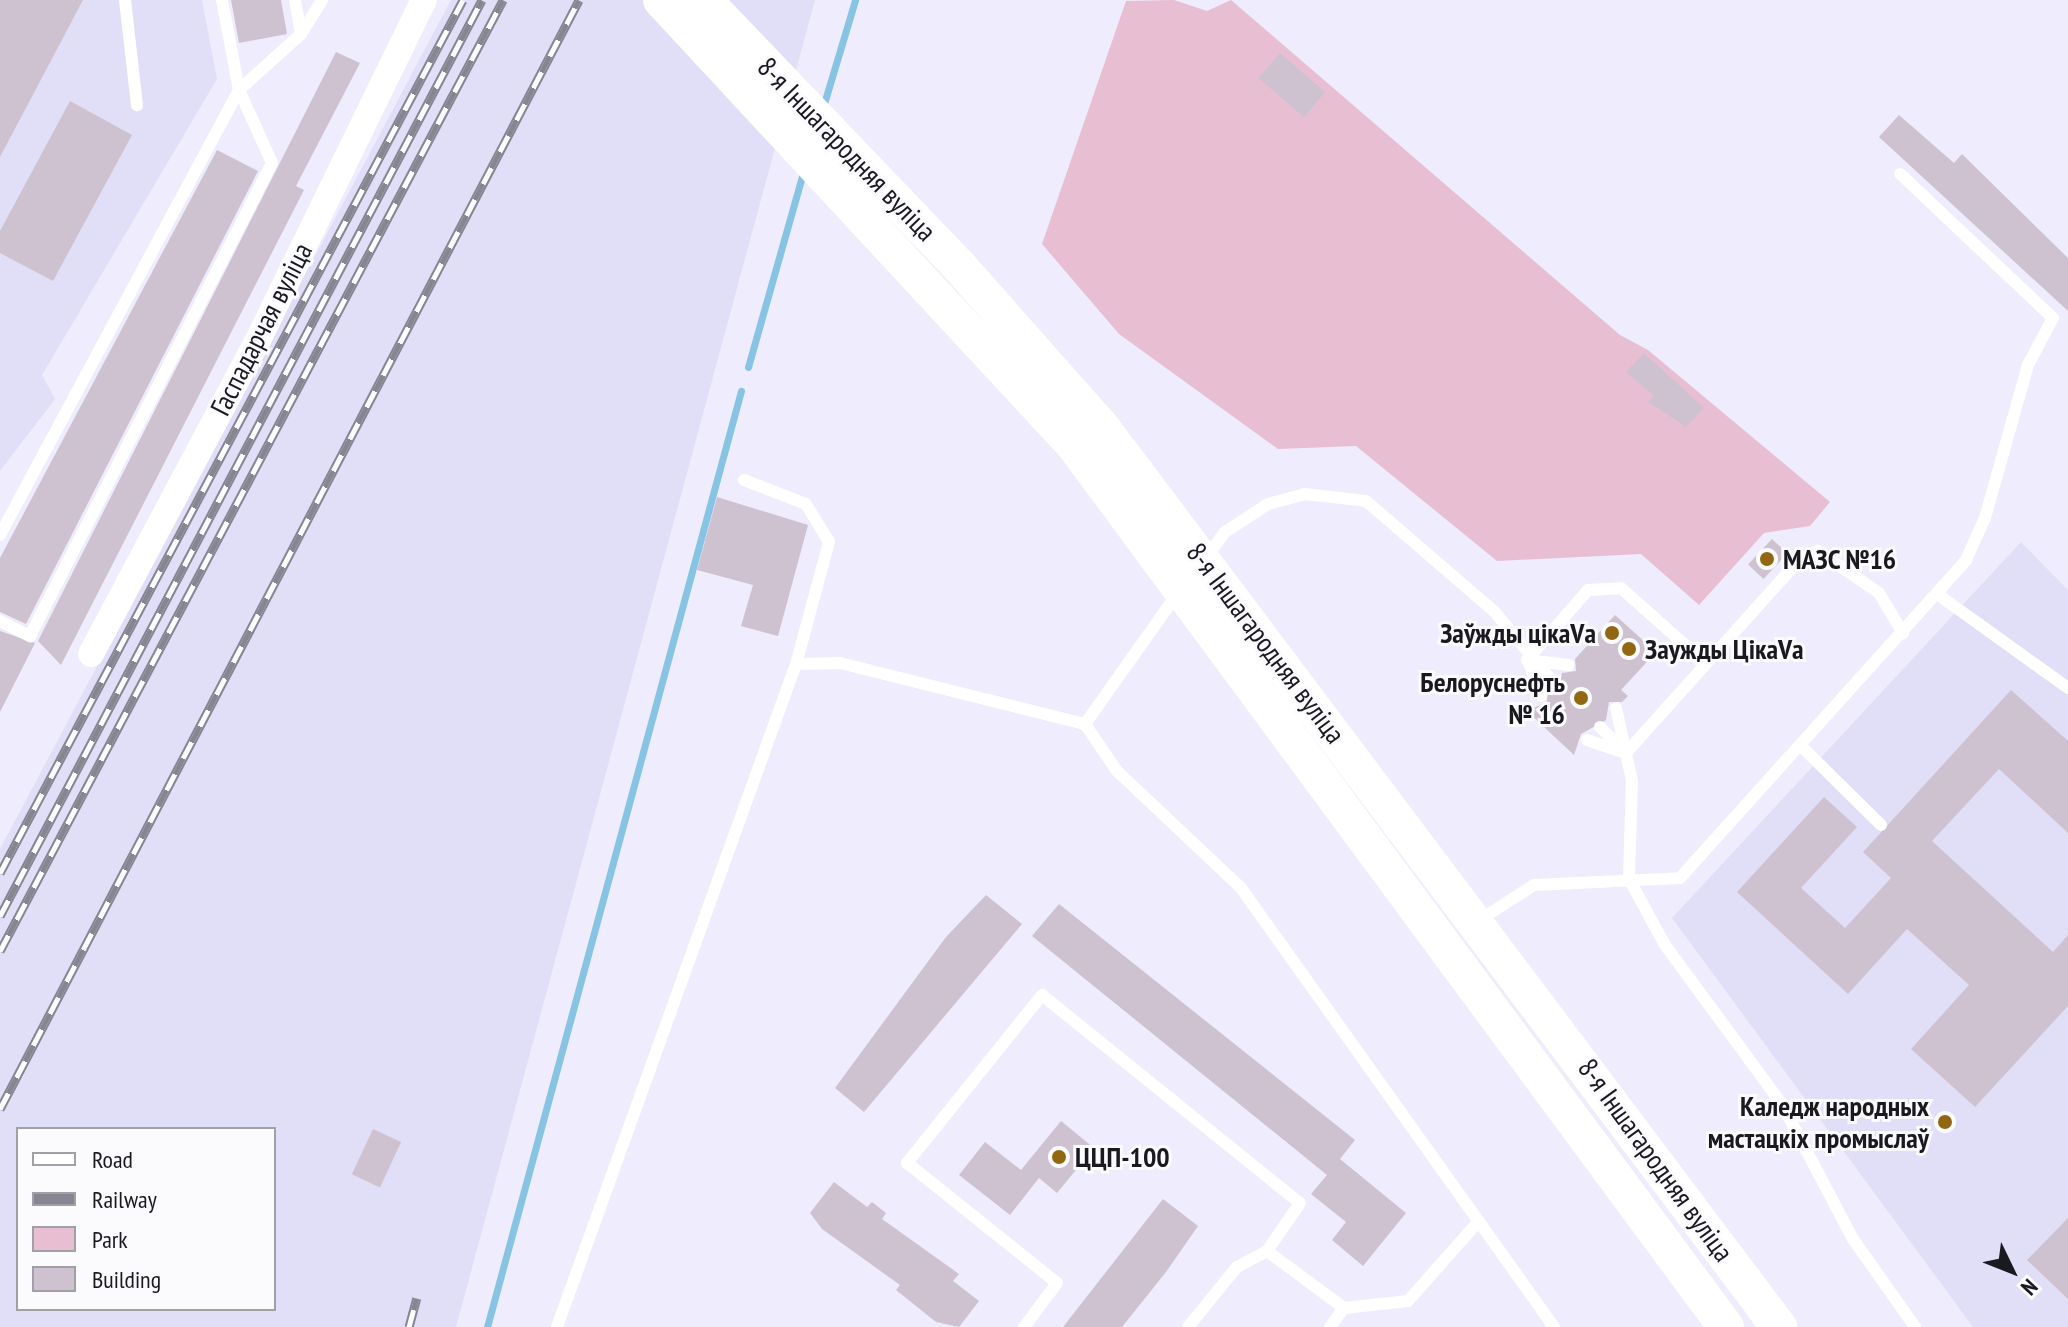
<!DOCTYPE html>
<meta charset="utf-8">
<style>
body{margin:0}
#map{position:relative;width:2068px;height:1327px;overflow:hidden;background:#eeecfd;font-family:"PT Sans Narrow",sans-serif}
div>[style]{position:absolute}
.built>*{inset:0;background:#e1dff7}
.green>*{inset:0;background:#e8bfd2}
.stream>*{height:7px;margin:-3.5px;padding:0 3.5px;transform-origin:3.5px;border-radius:3.5px;background:#87c4e4}
.building>*{inset:0;background:#cec2d0;transform-origin:0 0}
.service>*{height:12px;margin:-6px;padding:0 6px;transform-origin:6px;border-radius:6px;background:#fff}
.minor>*{height:26px;margin:-13px;padding:0 13px;transform-origin:13px;border-radius:13px;background:#fff}
.secondary>*{height:36px;margin:-18px;padding:0 18px;transform-origin:18px;border-radius:18px;background:#fff}
.rail>*{height:9px;margin-top:-4.5px;transform-origin:0;background:repeating-linear-gradient(90deg,#fbfbfe 0 18px,#868591 0 36px);box-sizing:border-box;border-block:2px solid #868591}
.dots>*{width:22px;height:22px;translate:-50% -50%;box-sizing:border-box;border:4px solid #fbfbfe;border-radius:50%}
span{translate:-50% -50%;white-space:nowrap;text-align:center;line-height:1.15;-webkit-text-stroke:6px #fbfbfe;paint-order:stroke}
.street-label{font-size:28px;color:#19191f}
.poi-label{font-size:28px;color:#19191f;font-weight:700}
.left{translate:0 -50%;text-align:left}
.right{translate:-100% -50%;text-align:right}
.legend{position:absolute;left:16px;top:1127px;width:260px;height:184px;box-sizing:border-box;background:#fbfbfe;border:2px solid #a1a1a5;margin:0;padding:10px 14px;list-style:none;font-size:24px;color:#19191f}
.legend li{display:flex;align-items:center;gap:16px;height:40px}
.legend b{width:40px;border:2px solid #a1a1a5}
.north{position:absolute;left:1972px;top:1231px;width:80px;height:80px;-webkit-text-stroke:6px #fbfbfe;paint-order:stroke;rotate:133deg;font-size:22px;font-weight:700;line-height:32px;text-align:center;color:#19191f}
.north::after{content:'';display:block;margin:auto;width:28px;height:36px;background:#19191f;clip-path:polygon(50% 0,100% 100%,50% 72%,0 100%)}
</style>
<div id="map">
<div class="built">
<i style="clip-path:polygon(0 0,202px 0,217px 79px,42px 375px,55px 399px,0 471px)"></i>
<i style="clip-path:polygon(evenodd,451px 0,815px 0,456px 1327px,0 1327px,0 849px,451px 0,18px 1129px,274px 1129px,274px 1309px,18px 1309px,18px 1129px)"></i>
<i style="clip-path:polygon(2021px 542px,2068px 590px,2068px 1327px,1973px 1327px,1672px 918px)"></i>
</div>
<div class="green">
<i style="clip-path:polygon(1174px 0,1207px 11px,1231px 0,1620px 335px,1648px 350px,1830px 502px,1810px 526px,1764px 533px,1699px 605px,1641px 554px,1497px 561px,1356px 446px,1278px 449px,1119px 334px,1042px 244px,1126px 1px)"></i>
</div>
<div class="stream">
<i style="left:823px;top:107px;width:112px;rotate:-73.3deg"></i>
<i style="left:748px;top:367px;width:206px;rotate:-74.2deg"></i>
<i style="left:487px;top:1327px;width:970px;rotate:-74.82deg"></i>
</div>
<div class="building">
<i style="clip-path:polygon(0 0,83px 0,0 157px)"></i>
<i style="clip-path:polygon(231px 0,281px 0,287px 34px,239px 43px)"></i>
<i style="clip-path:polygon(336px 52px,360px 63px,296px 186px,304px 190px,61px 665px,38px 641px)"></i>
<i style="left:1280px;top:53px;width:60px;height:33px;rotate:41deg"></i>
<i style="clip-path:polygon(70px 101px,132px 135px,53px 281px,0 253px,0 231px)"></i>
<i style="clip-path:polygon(1899px 115px,1954px 163px,1962px 154px,2068px 258px,2068px 311px,1879px 137px)"></i>
<i style="clip-path:polygon(217px 150px,258px 171px,26px 624px,0 612px,0 558px)"></i>
<i style="clip-path:polygon(1644px 353px,1704px 408px,1686px 427px,1648px 402px,1654px 396px,1626px 372px)"></i>
<i style="clip-path:polygon(717px 497px,808px 525px,778px 636px,741px 626px,753px 585px,697px 570px)"></i>
<i style="left:1772px;top:539px;width:21px;height:35px;rotate:43deg"></i>
<i style="clip-path:polygon(1615px 615px,1656px 652px,1621px 690px,1628px 696px,1622px 702px,1609px 702px,1606px 720px,1581px 734px,1574px 755px,1527px 711px,1547px 702px,1548px 689px,1559px 688px,1562px 673px,1576px 671px,1575px 659px)"></i>
<i style="clip-path:polygon(0 631px,35px 643px,0 712px)"></i>
<i style="clip-path:polygon(2011px 690px,2068px 741px,2068px 833px,1999px 769px,1932px 841px,2053px 952px,2068px 935px,2068px 1006px,1975px 1107px,1911px 1049px,1969px 985px,1907px 929px,1848px 994px,1737px 892px,1824px 797px,1857px 827px,1801px 888px,1845px 928px,1891px 878px,1863px 852px)"></i>
<i style="clip-path:polygon(986px 895px,1022px 924px,864px 1112px,835px 1088px,946px 937px)"></i>
<i style="clip-path:polygon(1059px 904px,1355px 1140px,1340px 1159px,1406px 1213px,1363px 1266px,1332px 1240px,1346px 1222px,1311px 1194px,1327px 1175px,1032px 936px)"></i>
<i style="clip-path:polygon(1061px 1121px,1094px 1148px,1057px 1193px,1039px 1178px,1010px 1215px,959px 1175px,985px 1142px,1021px 1170px)"></i>
<i style="left:373px;top:1129px;width:31px;height:50px;rotate:25deg"></i>
<i style="clip-path:polygon(834px 1182px,867px 1207px,872px 1202px,886px 1213px,882px 1219px,959px 1274px,953px 1281px,979px 1301px,959px 1327px,936px 1322px,896px 1290px,900px 1285px,822px 1229px,810px 1213px)"></i>
<i style="clip-path:polygon(1163px 1199px,1198px 1226px,1166px 1272px,1122px 1327px,1063px 1327px)"></i>
<i style="clip-path:polygon(2068px 1218px,2068px 1299px,2027px 1260px)"></i>
</div>
<div class="service">
<i style="left:125px;top:0;width:106px;rotate:83.5deg"></i>
<i style="left:301px;top:34px;width:40px;rotate:-58deg"></i>
<i style="left:744px;top:480px;width:66px;rotate:21.2deg"></i>
<i style="left:806px;top:504px;width:44px;rotate:58.8deg"></i>
<i style="left:829px;top:542px;width:126px;rotate:105.1deg"></i>
<i style="left:0;top:535px;width:505px;rotate:-61.76deg"></i>
<i style="left:239px;top:90px;width:84px;rotate:-42.1deg"></i>
<i style="left:301px;top:34px;width:35px;rotate:-100deg"></i>
<i style="left:1206px;top:558px;width:32px;rotate:-54deg"></i>
<i style="left:1225px;top:532px;width:51px;rotate:-33.1deg"></i>
<i style="left:1268px;top:504px;width:38px;rotate:-15deg"></i>
<i style="left:1305px;top:494px;width:61px;rotate:6.5deg"></i>
<i style="left:1366px;top:501px;width:169px;rotate:40.7deg"></i>
<i style="left:1494px;top:611px;width:92px;rotate:50.3deg"></i>
<i style="left:1940px;top:596px;width:158px;rotate:35.7deg"></i>
<i style="left:0;top:621px;width:34px;rotate:27deg"></i>
<i style="left:30px;top:636px;width:531px;rotate:-62.9deg"></i>
<i style="left:272px;top:163px;width:80px;rotate:-114.3deg"></i>
<i style="left:239px;top:90px;width:92px;rotate:-100.7deg"></i>
<i style="left:1527px;top:660px;width:93px;rotate:-48.9deg"></i>
<i style="left:1588px;top:590px;width:33px;rotate:-3deg"></i>
<i style="left:1621px;top:588px;width:111px;rotate:41.7deg"></i>
<i style="left:1527px;top:660px;width:42px;rotate:6.8deg"></i>
<i style="left:1529px;top:663px;width:35px;rotate:70deg"></i>
<i style="left:1616px;top:708px;width:75px;rotate:77.6deg"></i>
<i style="left:1632px;top:781px;width:98px;rotate:91.8deg"></i>
<i style="left:1629px;top:879px;width:75px;rotate:61.4deg"></i>
<i style="left:1665px;top:945px;width:197px;rotate:53.7deg"></i>
<i style="left:1782px;top:1104px;width:153px;rotate:62.3deg"></i>
<i style="left:1853px;top:1239px;width:108px;rotate:54.8deg"></i>
<i style="left:1085px;top:724px;width:57px;rotate:55.8deg"></i>
<i style="left:1117px;top:771px;width:170px;rotate:43.3deg"></i>
<i style="left:1241px;top:888px;width:539px;rotate:54.51deg"></i>
<i style="left:1600px;top:727px;width:34px;rotate:45deg"></i>
<i style="left:1587px;top:740px;width:41px;rotate:18.4deg"></i>
<i style="left:1802px;top:747px;width:111px;rotate:44.6deg"></i>
<i style="left:1626px;top:753px;width:258px;rotate:-48.1deg"></i>
<i style="left:1798px;top:561px;width:22px;rotate:-27deg"></i>
<i style="left:1818px;top:551px;width:74px;rotate:34.5deg"></i>
<i style="left:1879px;top:593px;width:47px;rotate:59deg"></i>
<i style="left:1478px;top:921px;width:67px;rotate:-32.7deg"></i>
<i style="left:1534px;top:885px;width:146px;rotate:-2.7deg"></i>
<i style="left:1680px;top:878px;width:428px;rotate:-48deg"></i>
<i style="left:1966px;top:560px;width:46px;rotate:-65.7deg"></i>
<i style="left:1985px;top:518px;width:159px;rotate:-74.3deg"></i>
<i style="left:2028px;top:365px;width:53px;rotate:-62deg"></i>
<i style="left:2053px;top:318px;width:210px;rotate:-136.7deg"></i>
<i style="left:557px;top:1327px;width:705px;rotate:-70.18deg"></i>
<i style="left:796px;top:664px;width:44px;rotate:-1.3deg"></i>
<i style="left:840px;top:663px;width:252px;rotate:14deg"></i>
<i style="left:1085px;top:724px;width:163px;rotate:-54.7deg"></i>
<i style="left:1024px;top:1327px;width:55px;rotate:-53.1deg"></i>
<i style="left:1057px;top:1283px;width:192px;rotate:-141.3deg"></i>
<i style="left:907px;top:1163px;width:216px;rotate:-51.2deg"></i>
<i style="left:1042px;top:995px;width:331px;rotate:38.9deg"></i>
<i style="left:1300px;top:1203px;width:58px;rotate:124.5deg"></i>
<i style="left:1188px;top:1327px;width:77px;rotate:-50.8deg"></i>
<i style="left:1237px;top:1267px;width:34px;rotate:-28deg"></i>
<i style="left:1267px;top:1251px;width:96px;rotate:36.5deg"></i>
<i style="left:1330px;top:1327px;width:24px;rotate:-54deg"></i>
<i style="left:1344px;top:1308px;width:64px;rotate:-6.2deg"></i>
<i style="left:1408px;top:1301px;width:104px;rotate:-48.5deg"></i>
</div>
<div class="minor">
<i style="left:91px;top:654px;width:358px;rotate:-62deg"></i>
<i style="left:259px;top:338px;width:376px;rotate:-64deg"></i>
</div>
<div class="secondary">
<i style="left:661px;top:0;width:607px;rotate:47.14deg"></i>
<i style="left:1074px;top:445px;width:1097px;rotate:53.53deg"></i>
<i style="left:704px;top:0;width:368px;rotate:46.2deg"></i>
<i style="left:959px;top:266px;width:219px;rotate:48.5deg"></i>
<i style="left:1104px;top:430px;width:1123px;rotate:53.04deg"></i>
</div>
<div class="rail">
<i style="left:0;top:873px;width:988px;rotate:-62.06deg"></i>
<i style="left:0;top:916px;width:1035px;rotate:-62.25deg"></i>
<i style="left:0;top:951px;width:1076px;rotate:-62.12deg"></i>
<i style="left:0;top:1109px;width:1251px;rotate:-62.43deg"></i>
<i style="left:409px;top:1327px;width:30px;rotate:-75deg"></i>
</div>
<div class="dots">
<i style="left:1767px;top:559px;background:#926711"></i>
<i style="left:1612px;top:633px;background:#926711"></i>
<i style="left:1629px;top:649px;background:#926711"></i>
<i style="left:1581px;top:698px;background:#926711"></i>
<i style="left:1945px;top:1122px;background:#926711"></i>
<i style="left:1059px;top:1157px;background:#926711"></i>
</div>
<div class="street-label">
<span style="left:847px;top:149px;rotate:46deg">8-я Іншагародняя вуліца</span>
<span style="left:261px;top:329px;rotate:-63deg">Гаспадарчая вуліца</span>
<span style="left:1266px;top:643px;rotate:53deg">8-я Іншагародняя вуліца</span>
<span style="left:1656px;top:1160px;rotate:54deg">8-я Іншагародняя вуліца</span>
</div>
<div class="poi-label">
<span class="left" style="left:1783px;top:559px">МАЗС №16</span>
<span class="right" style="left:1596px;top:633px">Заўжды цікаVа</span>
<span class="left" style="left:1645px;top:649px">Заужды ЦікаVа</span>
<span class="right" style="left:1565px;top:698px">Белоруснефть<br>№ 16</span>
<span class="right" style="left:1929px;top:1122px">Каледж народных<br>мастацкіх промыслаў</span>
<span class="left" style="left:1075px;top:1157px">ЦЦП-100</span>
</div>
<ul class="legend">
<li><b style="height:10px;background:#fff"></b>Road</li>
<li><b style="height:10px;background:#868591"></b>Railway</li>
<li><b style="height:22px;background:#e8bfd2"></b>Park</li>
<li><b style="height:22px;background:#cec2d0"></b>Building</li>
</ul>
<div class="north">N</div>
</div>
